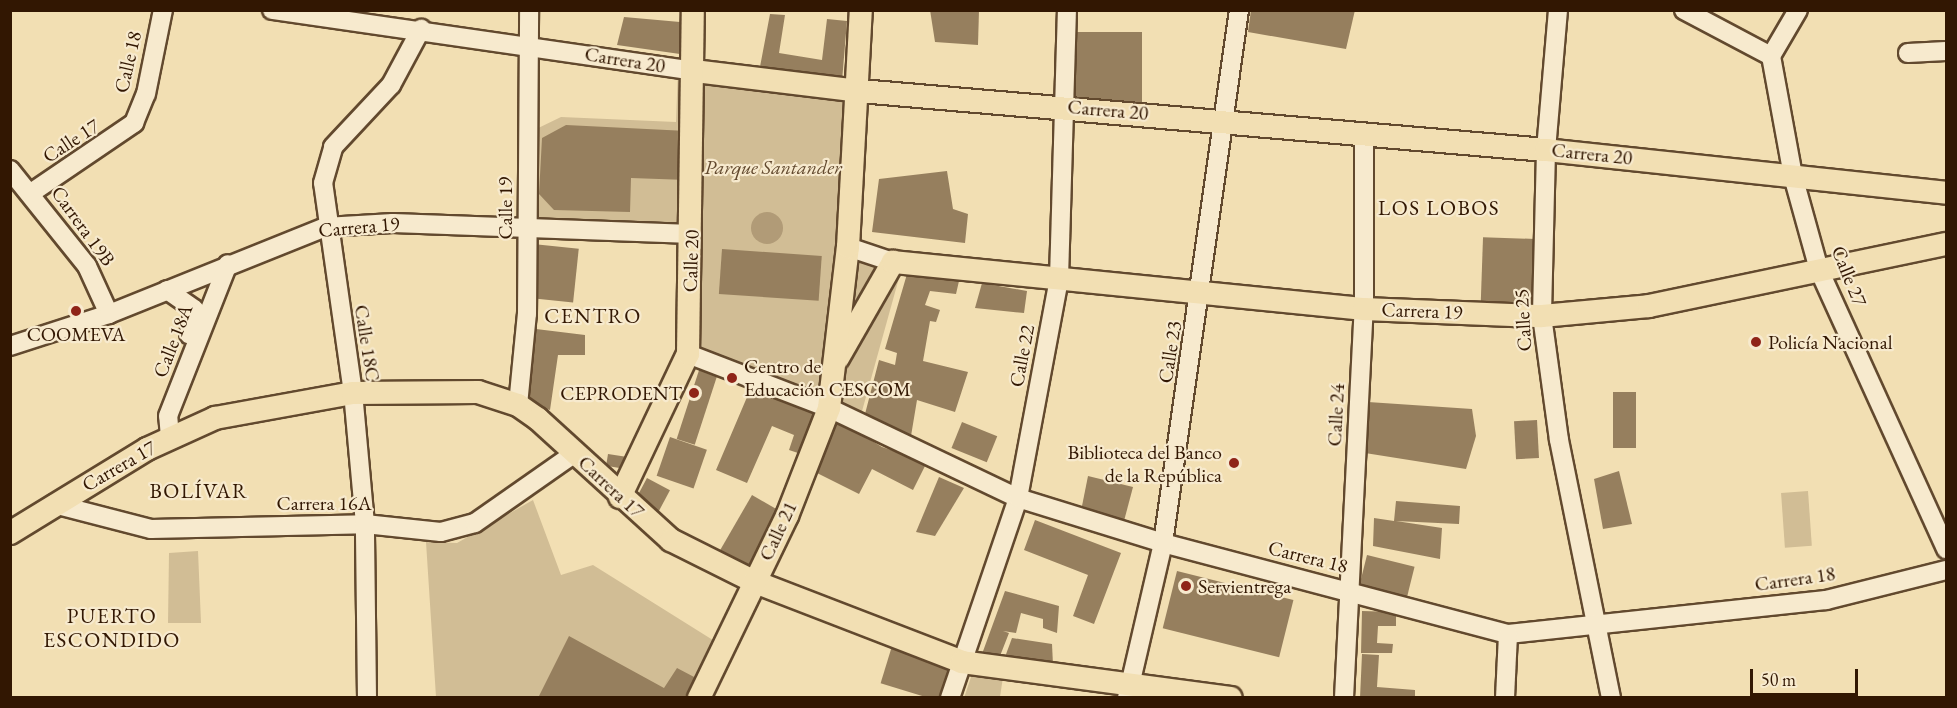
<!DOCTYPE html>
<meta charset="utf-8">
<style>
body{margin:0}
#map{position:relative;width:1957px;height:708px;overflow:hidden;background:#f2dfb3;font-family:"EB Garamond",serif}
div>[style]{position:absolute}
.green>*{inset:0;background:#d1bd95;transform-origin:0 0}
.water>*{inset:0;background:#b19b77}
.round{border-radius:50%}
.building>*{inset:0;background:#967f5e;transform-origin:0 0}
.roads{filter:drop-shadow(2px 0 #62492e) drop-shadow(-2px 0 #62492e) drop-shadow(0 2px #62492e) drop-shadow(0 -2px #62492e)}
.minor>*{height:18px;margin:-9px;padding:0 9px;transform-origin:9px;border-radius:9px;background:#f7eace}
.major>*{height:22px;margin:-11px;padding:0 11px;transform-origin:11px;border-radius:11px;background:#f2dfb3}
.dots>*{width:16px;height:16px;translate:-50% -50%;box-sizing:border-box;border:3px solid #f7eace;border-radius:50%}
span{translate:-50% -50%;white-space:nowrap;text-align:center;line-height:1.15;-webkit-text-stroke:4.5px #f7eace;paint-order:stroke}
.street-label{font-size:20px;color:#321702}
.park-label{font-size:20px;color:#62492e;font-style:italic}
.poi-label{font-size:20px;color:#321702}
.left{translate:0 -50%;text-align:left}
.right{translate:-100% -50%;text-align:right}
.neighbourhood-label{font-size:21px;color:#321702;letter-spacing:1.5px}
.frame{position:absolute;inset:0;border:12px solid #321702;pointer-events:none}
.scale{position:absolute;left:1750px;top:669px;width:108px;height:27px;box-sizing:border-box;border:3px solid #321702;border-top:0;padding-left:8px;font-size:18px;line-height:21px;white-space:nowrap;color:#321702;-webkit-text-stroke:4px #f7eace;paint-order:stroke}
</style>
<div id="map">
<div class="green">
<i style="clip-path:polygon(678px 68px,860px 91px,848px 247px,904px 260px,859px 422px,688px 354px,690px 234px,527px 226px,528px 133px,561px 117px,676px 122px)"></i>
<i style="left:1808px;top:491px;width:55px;height:27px;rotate:86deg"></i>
<i style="clip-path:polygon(533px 500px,561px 575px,593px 565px,724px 647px,698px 697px,436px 697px,426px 542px,457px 543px)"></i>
<i style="clip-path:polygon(198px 551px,201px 623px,168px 623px,169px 553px)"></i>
<i style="clip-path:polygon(973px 671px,1003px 677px,1000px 697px,964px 698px)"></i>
</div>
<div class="water">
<i class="round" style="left:751px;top:212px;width:32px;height:32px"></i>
</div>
<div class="building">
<i style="clip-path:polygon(930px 10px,979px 10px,978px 45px,935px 42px)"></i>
<i style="clip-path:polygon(1251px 10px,1355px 10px,1346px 49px,1248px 32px)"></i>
<i style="clip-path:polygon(770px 14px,785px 15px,779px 53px,822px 60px,827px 19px,847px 21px,842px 81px,759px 72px)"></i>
<i style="clip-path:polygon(624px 17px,680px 22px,680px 54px,617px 45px)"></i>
<i style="left:1072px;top:32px;width:70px;height:74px"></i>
<i style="clip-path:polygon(566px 125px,687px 131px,687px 180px,631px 178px,630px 212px,554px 210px,539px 194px,542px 138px)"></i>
<i style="clip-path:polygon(947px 171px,953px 209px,968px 214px,965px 243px,872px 232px,879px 179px)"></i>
<i style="left:1535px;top:239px;width:70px;height:52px;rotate:92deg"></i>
<i style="left:533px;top:244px;width:46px;height:54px;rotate:6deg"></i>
<i style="left:722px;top:249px;width:100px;height:45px;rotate:4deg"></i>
<i style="clip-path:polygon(907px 274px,959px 281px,956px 294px,930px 291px,925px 305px,940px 310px,936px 322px,930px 321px,923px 361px,968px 372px,955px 412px,917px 400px,911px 436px,865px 414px,879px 360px,895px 365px,897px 353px,885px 349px)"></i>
<i style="clip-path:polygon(982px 283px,1027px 291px,1024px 313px,975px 308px)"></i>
<i style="clip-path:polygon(536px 329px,585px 335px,585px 355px,558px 355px,550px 410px,525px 402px)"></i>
<i style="left:702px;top:361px;width:19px;height:82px;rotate:18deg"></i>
<i style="clip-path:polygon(753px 383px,821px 411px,804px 455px,789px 450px,794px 435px,772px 426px,747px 483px,716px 470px)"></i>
<i style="left:1613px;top:392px;width:23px;height:56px"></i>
<i style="clip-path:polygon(1368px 402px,1472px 409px,1476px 436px,1466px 469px,1365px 453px)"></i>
<i style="clip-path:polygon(838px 420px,882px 447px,927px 462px,913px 490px,872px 469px,859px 494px,813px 471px)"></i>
<i style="left:1537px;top:420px;width:38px;height:23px;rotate:87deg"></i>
<i style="left:962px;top:422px;width:38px;height:28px;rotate:22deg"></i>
<i style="left:670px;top:437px;width:39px;height:41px;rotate:19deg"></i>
<i style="left:608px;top:454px;width:18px;height:12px;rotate:9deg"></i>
<i style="clip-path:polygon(1619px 471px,1632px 524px,1603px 529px,1594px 479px)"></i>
<i style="clip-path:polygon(1088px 476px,1133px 487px,1124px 521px,1082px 506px)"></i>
<i style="clip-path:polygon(939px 477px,964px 488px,935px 536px,916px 532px)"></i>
<i style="left:647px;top:478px;width:26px;height:25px;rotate:28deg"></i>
<i style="left:752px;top:495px;width:34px;height:65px;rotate:30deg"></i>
<i style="clip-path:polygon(1396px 501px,1460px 506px,1459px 524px,1396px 521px,1442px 528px,1440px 559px,1373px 546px,1374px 518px,1394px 521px)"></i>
<i style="clip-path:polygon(1035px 520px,1121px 553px,1094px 624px,1073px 616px,1088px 575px,1024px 550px)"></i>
<i style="left:1367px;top:555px;width:49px;height:32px;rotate:14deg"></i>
<i style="left:1177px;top:571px;width:120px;height:59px;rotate:14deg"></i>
<i style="clip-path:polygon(1005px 591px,1059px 606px,1057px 633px,1043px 628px,1043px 619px,1021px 613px,1016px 633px,1003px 631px,1009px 633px,1000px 656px,982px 654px)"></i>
<i style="clip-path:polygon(1362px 611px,1396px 612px,1396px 626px,1378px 626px,1377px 643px,1393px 644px,1392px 653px,1361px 653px)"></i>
<i style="clip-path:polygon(569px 636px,664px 688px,677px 668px,696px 678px,688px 698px,538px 698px)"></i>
<i style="clip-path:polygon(1012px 638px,1052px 644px,1053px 665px,1005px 657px)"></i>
<i style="left:892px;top:646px;width:64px;height:39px;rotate:17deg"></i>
<i style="clip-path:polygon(1362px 654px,1379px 655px,1377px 687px,1415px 690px,1415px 698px,1360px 698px)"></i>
</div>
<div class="roads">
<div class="minor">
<i style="left:272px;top:10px;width:426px;rotate:8.2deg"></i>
<i style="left:1558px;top:10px;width:141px;rotate:94.9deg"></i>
<i style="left:1546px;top:150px;width:166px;rotate:91.4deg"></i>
<i style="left:1542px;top:316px;width:125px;rotate:82.2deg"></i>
<i style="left:1559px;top:440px;width:263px;rotate:78.6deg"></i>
<i style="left:1684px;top:10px;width:98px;rotate:27.9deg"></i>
<i style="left:1798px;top:10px;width:53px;rotate:120.4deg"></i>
<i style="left:1771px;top:56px;width:122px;rotate:79.6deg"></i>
<i style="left:1793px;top:176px;width:98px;rotate:74.5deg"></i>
<i style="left:1819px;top:270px;width:307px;rotate:65.5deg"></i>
<i style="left:1908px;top:53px;width:38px;rotate:-3deg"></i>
<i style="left:10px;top:170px;width:123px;rotate:51.3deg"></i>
<i style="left:87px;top:266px;width:53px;rotate:65.4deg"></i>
<i style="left:31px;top:193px;width:125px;rotate:-34.2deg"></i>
<i style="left:134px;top:123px;width:31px;rotate:-68deg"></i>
<i style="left:146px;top:94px;width:86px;rotate:-78.6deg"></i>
<i style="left:848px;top:247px;width:47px;rotate:18.4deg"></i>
<i style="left:167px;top:290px;width:33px;rotate:35deg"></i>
<i style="left:194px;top:309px;width:26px;rotate:101deg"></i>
<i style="left:10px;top:346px;width:104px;rotate:-17.9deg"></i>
<i style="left:109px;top:314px;width:233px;rotate:-21.9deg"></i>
<i style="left:325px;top:227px;width:68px;rotate:-3.4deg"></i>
<i style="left:393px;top:223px;width:299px;rotate:2.1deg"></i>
<i style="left:688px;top:354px;width:151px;rotate:21deg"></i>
<i style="left:829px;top:408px;width:209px;rotate:25.5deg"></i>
<i style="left:1018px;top:498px;width:152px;rotate:17.2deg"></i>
<i style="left:1163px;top:543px;width:357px;rotate:14.8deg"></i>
<i style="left:1508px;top:634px;width:320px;rotate:-6.1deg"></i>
<i style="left:1826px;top:600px;width:124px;rotate:-14deg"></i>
<i style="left:518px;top:405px;width:91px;rotate:-84.4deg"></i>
<i style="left:527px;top:314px;width:304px;rotate:-89.6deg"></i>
<i style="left:170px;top:437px;width:21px;rotate:-95deg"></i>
<i style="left:168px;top:416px;width:163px;rotate:-68.5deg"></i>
<i style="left:54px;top:504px;width:100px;rotate:14.5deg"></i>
<i style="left:151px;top:529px;width:214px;rotate:-1.3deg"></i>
<i style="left:365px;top:524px;width:76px;rotate:6deg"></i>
<i style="left:441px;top:532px;width:35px;rotate:-15deg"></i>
<i style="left:475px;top:523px;width:122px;rotate:-35deg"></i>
<i style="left:367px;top:698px;width:174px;rotate:-90.7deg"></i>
<i style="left:365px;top:524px;width:132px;rotate:-95.2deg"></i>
<i style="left:353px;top:393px;width:212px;rotate:-98.1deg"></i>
<i style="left:323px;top:183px;width:37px;rotate:-74deg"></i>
<i style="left:333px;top:147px;width:85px;rotate:-46.9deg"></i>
<i style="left:391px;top:85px;width:64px;rotate:-61.8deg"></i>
<i style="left:950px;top:698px;width:211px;rotate:-71.2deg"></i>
<i style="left:1018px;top:498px;width:224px;rotate:-79.4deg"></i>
<i style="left:1059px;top:278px;width:268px;rotate:-88.3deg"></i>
<i style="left:1127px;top:698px;width:159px;rotate:-76.9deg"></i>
<i style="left:1163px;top:543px;width:538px;rotate:-81.88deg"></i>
<i style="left:1344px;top:698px;width:390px;rotate:-87.1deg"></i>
<i style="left:1364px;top:309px;width:174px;rotate:-90deg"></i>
<i style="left:1505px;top:698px;width:64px;rotate:-87.3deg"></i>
</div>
<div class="major">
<i style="left:694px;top:71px;width:167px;rotate:6.9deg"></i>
<i style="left:860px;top:91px;width:689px;rotate:4.92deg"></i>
<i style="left:1546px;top:150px;width:402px;rotate:6.1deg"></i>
<i style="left:838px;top:358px;width:111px;rotate:-60.2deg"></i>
<i style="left:893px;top:262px;width:473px;rotate:5.7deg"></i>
<i style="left:1364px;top:309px;width:178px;rotate:2.3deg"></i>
<i style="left:1542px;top:316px;width:107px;rotate:-5.3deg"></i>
<i style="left:1649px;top:306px;width:303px;rotate:-11.8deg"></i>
<i style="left:620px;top:497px;width:158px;rotate:-64.6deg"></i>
<i style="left:688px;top:354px;width:344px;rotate:-89.2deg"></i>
<i style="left:10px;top:533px;width:161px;rotate:-31.5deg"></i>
<i style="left:147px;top:449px;width:75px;rotate:-24.5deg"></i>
<i style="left:215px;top:418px;width:140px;rotate:-10.3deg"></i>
<i style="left:353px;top:393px;width:125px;rotate:-0.5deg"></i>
<i style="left:478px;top:392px;width:42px;rotate:18deg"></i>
<i style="left:518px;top:405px;width:24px;rotate:35deg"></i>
<i style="left:538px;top:419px;width:180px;rotate:42.3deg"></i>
<i style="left:671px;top:540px;width:94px;rotate:26.6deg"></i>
<i style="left:755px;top:582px;width:222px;rotate:21.1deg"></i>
<i style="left:962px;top:662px;width:271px;rotate:7.6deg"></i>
<i style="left:699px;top:698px;width:202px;rotate:-64.2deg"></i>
<i style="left:787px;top:516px;width:116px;rotate:-68.7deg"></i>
<i style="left:829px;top:408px;width:162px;rotate:-83.3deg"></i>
<i style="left:848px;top:247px;width:237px;rotate:-86.9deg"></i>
</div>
</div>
<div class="dots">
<i style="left:76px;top:311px;background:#8f2418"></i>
<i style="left:1756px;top:342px;background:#8f2418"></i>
<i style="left:732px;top:378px;background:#8f2418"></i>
<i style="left:694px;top:393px;background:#8f2418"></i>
<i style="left:1234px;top:463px;background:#8f2418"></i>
<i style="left:1186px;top:586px;background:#8f2418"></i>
</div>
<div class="street-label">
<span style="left:625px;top:60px;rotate:9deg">Carrera 20</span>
<span style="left:128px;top:62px;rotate:-77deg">Calle 18</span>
<span style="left:1108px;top:110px;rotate:5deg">Carrera 20</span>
<span style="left:71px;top:141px;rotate:-33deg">Calle 17</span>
<span style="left:1592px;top:154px;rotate:6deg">Carrera 20</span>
<span style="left:505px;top:208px;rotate:-90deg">Calle 19</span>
<span style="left:83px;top:226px;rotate:54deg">Carrera 19B</span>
<span style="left:359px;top:227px;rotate:-5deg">Carrera 19</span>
<span style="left:691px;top:261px;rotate:-88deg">Calle 20</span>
<span style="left:1849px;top:276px;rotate:68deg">Calle 27</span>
<span style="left:1422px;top:311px;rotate:2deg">Carrera 19</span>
<span style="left:1523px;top:320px;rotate:-93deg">Calle 25</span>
<span style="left:173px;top:341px;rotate:-69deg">Calle 18A</span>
<span style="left:367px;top:343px;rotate:81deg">Calle 18C</span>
<span style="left:1170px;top:352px;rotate:-81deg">Calle 23</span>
<span style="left:1022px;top:356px;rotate:-79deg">Calle 22</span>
<span style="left:1336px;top:415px;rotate:-87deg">Calle 24</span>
<span style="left:119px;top:466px;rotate:-30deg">Carrera 17</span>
<span style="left:611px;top:487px;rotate:43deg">Carrera 17</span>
<span style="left:324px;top:503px">Carrera 16A</span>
<span style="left:778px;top:531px;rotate:-65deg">Calle 21</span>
<span style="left:1308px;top:557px;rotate:14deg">Carrera 18</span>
<span style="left:1795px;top:579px;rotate:-8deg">Carrera 18</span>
</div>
<div class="park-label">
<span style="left:773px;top:167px">Parque Santander</span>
</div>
<div class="poi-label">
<span style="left:76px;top:334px">COOMEVA</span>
<span class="left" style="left:1768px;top:342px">Policía Nacional</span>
<span class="left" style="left:744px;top:378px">Centro de<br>Educación CESCOM</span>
<span class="right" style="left:682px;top:393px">CEPRODENT</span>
<span class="right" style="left:1222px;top:464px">Biblioteca del Banco<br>de la República</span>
<span class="left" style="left:1198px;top:586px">Servientrega</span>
</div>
<div class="neighbourhood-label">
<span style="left:1439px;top:208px">LOS LOBOS</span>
<span style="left:593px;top:316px">CENTRO</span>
<span style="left:199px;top:491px">BOLÍVAR</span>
<span style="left:112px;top:628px">PUERTO<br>ESCONDIDO</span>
</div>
<div class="frame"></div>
<div class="scale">50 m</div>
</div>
